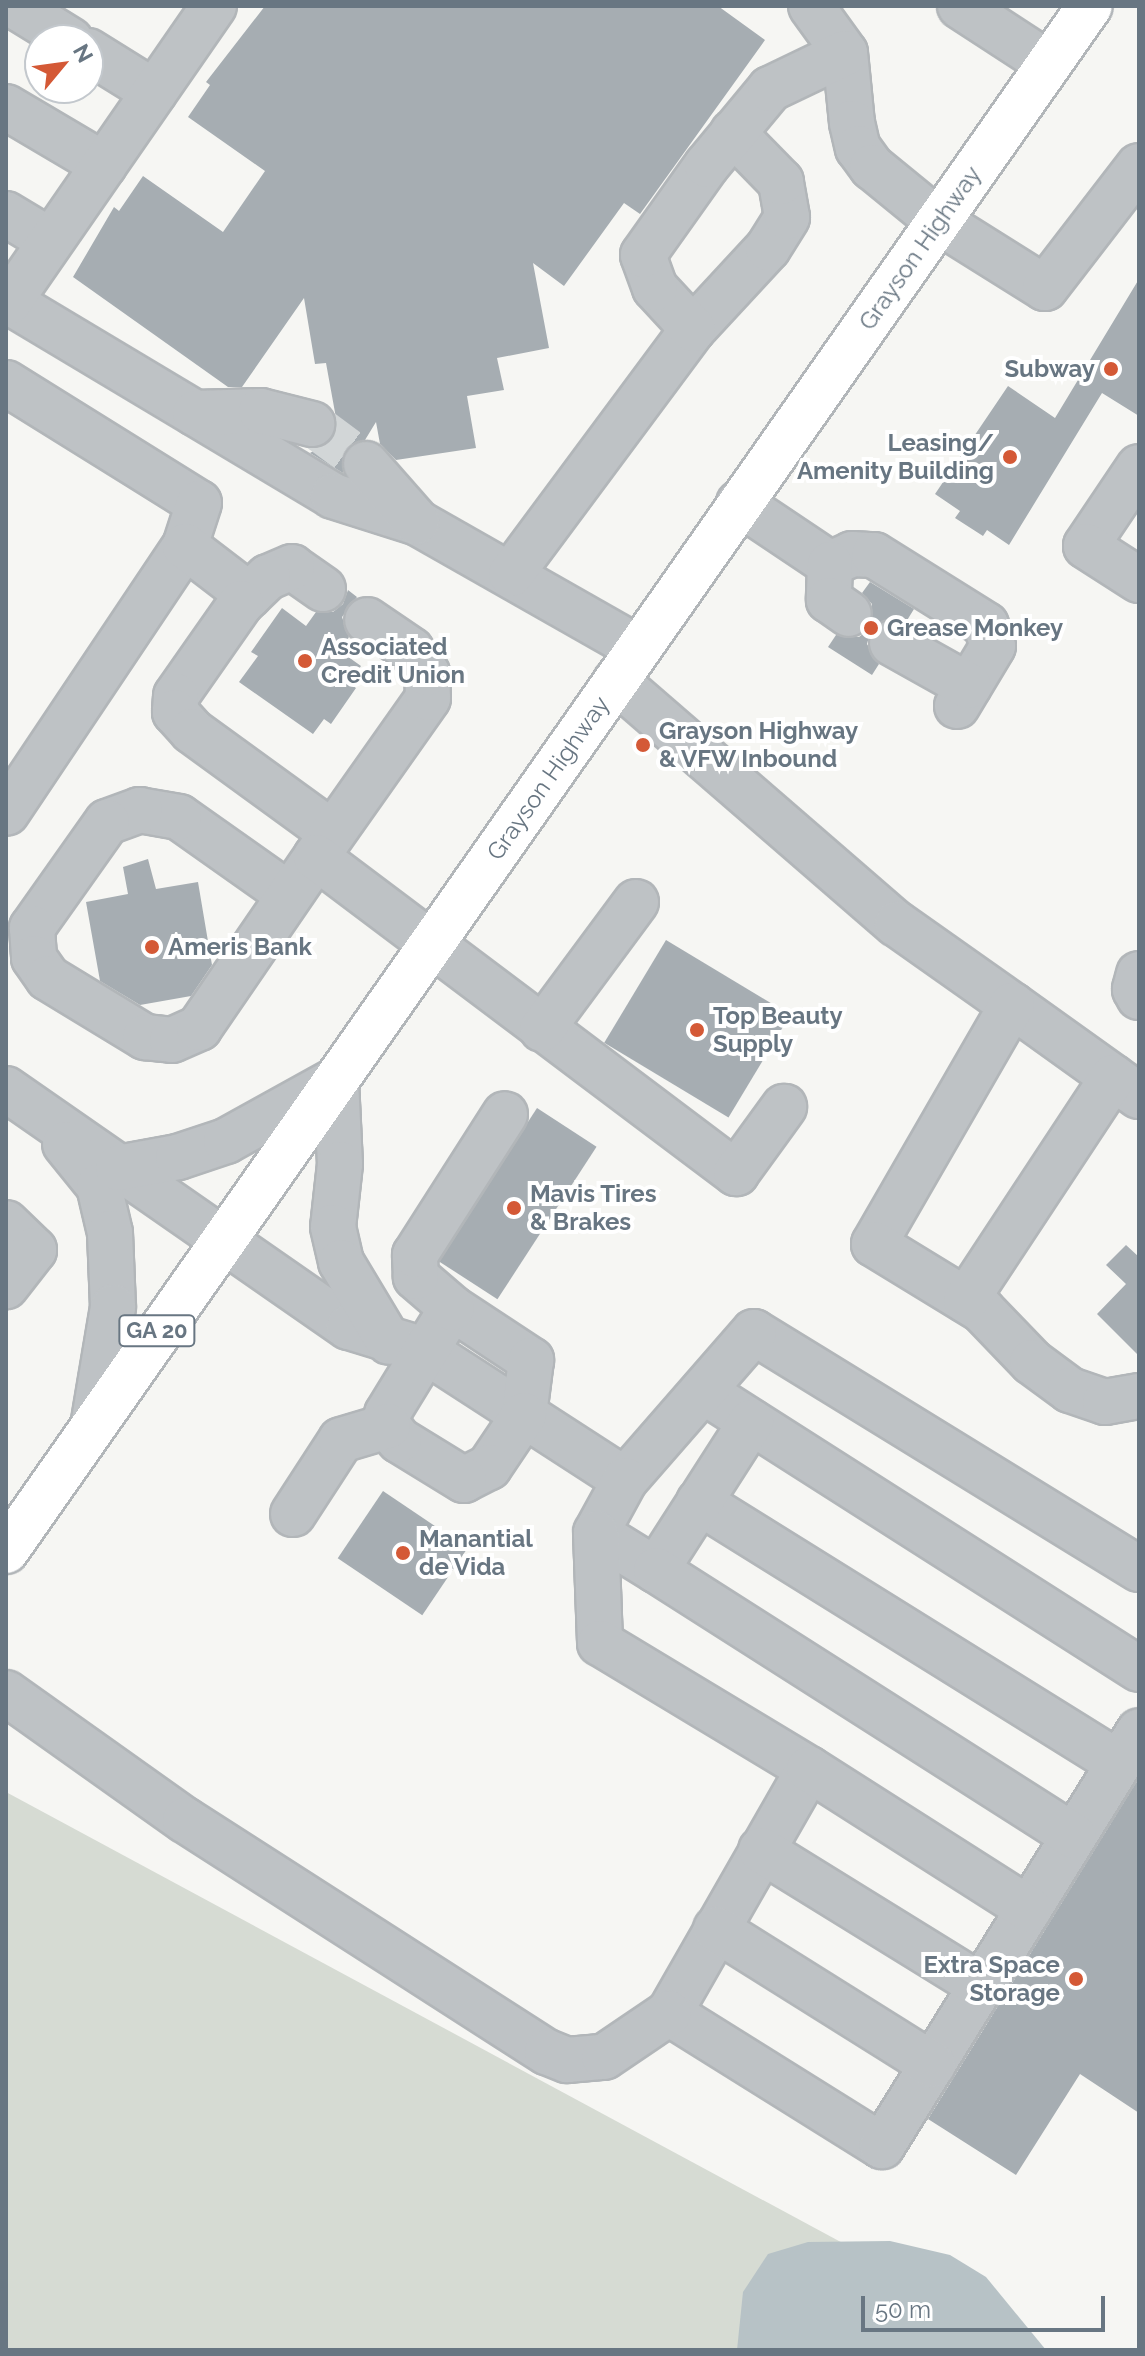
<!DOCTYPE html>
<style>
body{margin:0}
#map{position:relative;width:1145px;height:2356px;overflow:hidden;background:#f6f6f3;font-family:Raleway,sans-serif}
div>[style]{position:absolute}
.green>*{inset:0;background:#d6dbd3}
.water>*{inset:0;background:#b7c2c6}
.building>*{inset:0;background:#a6adb2;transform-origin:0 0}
.minor-tunnel>*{height:44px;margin-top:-22px;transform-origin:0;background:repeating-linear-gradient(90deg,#d2d6d7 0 44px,transparent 0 66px)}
.roads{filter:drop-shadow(2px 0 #b2b6b9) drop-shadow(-2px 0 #b2b6b9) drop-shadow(0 2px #b2b6b9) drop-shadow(0 -2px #b2b6b9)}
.minor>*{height:44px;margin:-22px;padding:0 22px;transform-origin:22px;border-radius:22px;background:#bec2c5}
.major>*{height:44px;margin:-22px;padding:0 22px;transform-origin:22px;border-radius:22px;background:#fff}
.dots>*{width:22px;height:22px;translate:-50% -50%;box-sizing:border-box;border:4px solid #fff;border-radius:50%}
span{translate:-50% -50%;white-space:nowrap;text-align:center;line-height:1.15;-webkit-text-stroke:8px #fff;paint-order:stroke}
.shield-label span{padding:2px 6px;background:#fff;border:2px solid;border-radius:6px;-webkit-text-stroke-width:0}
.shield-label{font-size:22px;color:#687682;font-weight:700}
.street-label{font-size:24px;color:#687682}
.poi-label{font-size:24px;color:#687682;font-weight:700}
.right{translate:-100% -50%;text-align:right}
.left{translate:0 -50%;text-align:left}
.frame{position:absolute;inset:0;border:8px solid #687682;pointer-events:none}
.north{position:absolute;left:24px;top:24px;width:80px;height:80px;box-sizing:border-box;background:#fff;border:2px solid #c3c8cd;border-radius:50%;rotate:61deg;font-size:22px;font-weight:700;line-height:32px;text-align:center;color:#687682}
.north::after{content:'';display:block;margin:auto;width:28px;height:36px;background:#d45936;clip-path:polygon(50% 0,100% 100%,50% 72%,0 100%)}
.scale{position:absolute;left:861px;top:2296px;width:244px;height:36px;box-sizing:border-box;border:4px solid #687682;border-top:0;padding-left:10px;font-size:24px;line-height:28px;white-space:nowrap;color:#687682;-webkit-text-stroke:6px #fff;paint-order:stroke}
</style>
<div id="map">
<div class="green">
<i style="clip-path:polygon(6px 1792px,1041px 2350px,6px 2350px)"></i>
</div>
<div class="water">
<i style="clip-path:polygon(890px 2241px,950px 2255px,986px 2277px,1046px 2350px,737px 2350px,743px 2292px,768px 2254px,808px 2242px)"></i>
</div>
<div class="building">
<i style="clip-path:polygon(265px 6px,718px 6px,765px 40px,640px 214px,624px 203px,564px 286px,533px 263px,549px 348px,497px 358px,504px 390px,467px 396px,476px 448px,396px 460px,380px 444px,376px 422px,365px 440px,350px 445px,343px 455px,343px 473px,310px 453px,330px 441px,336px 418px,326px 363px,315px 364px,304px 298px,242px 387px,228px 387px,73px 277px,114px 207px,119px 211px,143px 176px,223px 232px,265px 171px,188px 117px,210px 85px,206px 82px)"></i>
<i style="clip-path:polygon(1139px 279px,1139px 416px,1102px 393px,1009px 545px,987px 530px,983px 536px,955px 518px,960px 511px,935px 494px,1008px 386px,1055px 418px)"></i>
<i style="clip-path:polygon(870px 582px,914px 609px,906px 622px,891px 618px,871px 630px,867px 644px,879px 664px,872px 675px,828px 647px,836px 635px,859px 637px,870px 628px,872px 604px,862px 593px)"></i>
<i style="clip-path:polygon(348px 590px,357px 597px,342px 617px,349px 637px,340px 651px,361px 666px,349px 683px,356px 688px,331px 724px,324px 719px,313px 734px,239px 682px,258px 656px,251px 652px,282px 608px,306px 626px,316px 612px,333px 612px,343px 604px)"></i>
<i style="clip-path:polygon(148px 859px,156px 889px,198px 882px,212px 965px,191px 996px,140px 1005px,100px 981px,86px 902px,128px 894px,123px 867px)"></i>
<i style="left:666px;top:940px;width:145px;height:120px;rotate:31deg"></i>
<i style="left:537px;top:1108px;width:71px;height:182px;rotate:33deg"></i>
<i style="clip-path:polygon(1126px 1245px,1139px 1257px,1139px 1356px,1097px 1314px,1126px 1284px,1106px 1265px)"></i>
<i style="left:383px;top:1491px;width:102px;height:81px;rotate:34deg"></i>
<i style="clip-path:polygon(1139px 1778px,1139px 2113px,1080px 2074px,1016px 2175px,928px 2119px)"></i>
</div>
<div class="minor-tunnel">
<i style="left:312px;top:424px;width:67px;rotate:36.5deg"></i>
</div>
<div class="roads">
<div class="minor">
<i style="left:15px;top:6px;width:65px;rotate:31.7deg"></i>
<i style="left:811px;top:6px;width:58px;rotate:54.1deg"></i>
<i style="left:845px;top:53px;width:70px;rotate:84.3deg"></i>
<i style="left:852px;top:123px;width:26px;rotate:77deg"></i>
<i style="left:858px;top:148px;width:24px;rotate:54deg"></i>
<i style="left:872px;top:167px;width:85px;rotate:39.3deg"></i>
<i style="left:938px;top:221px;width:126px;rotate:32.1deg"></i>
<i style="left:1045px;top:288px;width:154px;rotate:-52.4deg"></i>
<i style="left:960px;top:6px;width:106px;rotate:33.1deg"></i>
<i style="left:88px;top:51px;width:78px;rotate:31.8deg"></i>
<i style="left:6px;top:107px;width:114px;rotate:30.6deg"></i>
<i style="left:6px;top:214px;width:52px;rotate:31deg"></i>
<i style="left:6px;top:300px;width:381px;rotate:30.9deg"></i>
<i style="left:333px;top:496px;width:89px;rotate:17.6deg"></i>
<i style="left:418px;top:523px;width:253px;rotate:29.6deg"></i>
<i style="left:9px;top:302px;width:360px;rotate:-55.3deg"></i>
<i style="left:693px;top:329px;width:110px;rotate:-47.2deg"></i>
<i style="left:768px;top:248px;width:36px;rotate:-58deg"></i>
<i style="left:787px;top:217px;width:36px;rotate:-100deg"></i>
<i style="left:781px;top:182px;width:69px;rotate:-134.4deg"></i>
<i style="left:6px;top:383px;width:227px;rotate:31.9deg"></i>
<i style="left:199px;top:503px;width:45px;rotate:108deg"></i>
<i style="left:185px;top:546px;width:321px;rotate:123.8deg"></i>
<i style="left:195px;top:413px;width:66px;rotate:-1.7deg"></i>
<i style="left:261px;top:411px;width:53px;rotate:14.3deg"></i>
<i style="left:366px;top:464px;width:77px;rotate:48.7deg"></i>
<i style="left:1139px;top:467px;width:95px;rotate:123.9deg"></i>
<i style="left:1086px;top:546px;width:63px;rotate:32.7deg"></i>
<i style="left:739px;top:503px;width:110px;rotate:33.8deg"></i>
<i style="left:830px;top:564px;width:24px;rotate:-24deg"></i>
<i style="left:852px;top:554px;width:22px;rotate:3deg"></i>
<i style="left:874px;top:555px;width:132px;rotate:32deg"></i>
<i style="left:986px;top:625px;width:22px;rotate:72deg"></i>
<i style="left:993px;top:646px;width:70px;rotate:121deg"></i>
<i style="left:185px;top:546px;width:81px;rotate:37.4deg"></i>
<i style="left:830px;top:564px;width:36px;rotate:92deg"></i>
<i style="left:829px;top:600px;width:24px;rotate:35deg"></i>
<i style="left:511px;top:574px;width:305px;rotate:-53.4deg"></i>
<i style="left:693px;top:329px;width:56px;rotate:-132.8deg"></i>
<i style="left:655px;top:288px;width:35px;rotate:-110deg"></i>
<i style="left:643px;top:255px;width:110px;rotate:-54.6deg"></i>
<i style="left:707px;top:165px;width:99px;rotate:-50.3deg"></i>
<i style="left:770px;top:89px;width:83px;rotate:-25.6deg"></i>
<i style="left:323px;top:589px;width:38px;rotate:-145deg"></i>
<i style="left:292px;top:567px;width:26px;rotate:157deg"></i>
<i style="left:268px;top:577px;width:37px;rotate:136deg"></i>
<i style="left:241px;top:603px;width:113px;rotate:125deg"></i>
<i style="left:176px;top:696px;width:16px;rotate:94deg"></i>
<i style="left:175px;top:712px;width:25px;rotate:48deg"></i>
<i style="left:192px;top:731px;width:172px;rotate:36deg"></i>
<i style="left:892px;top:643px;width:88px;rotate:29.2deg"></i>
<i style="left:616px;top:681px;width:371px;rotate:40.9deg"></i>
<i style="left:897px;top:924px;width:141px;rotate:35.2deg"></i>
<i style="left:316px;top:857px;width:194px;rotate:-54.8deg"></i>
<i style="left:428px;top:698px;width:25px;rotate:-92deg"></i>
<i style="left:427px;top:673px;width:28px;rotate:-125deg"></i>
<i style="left:411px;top:650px;width:53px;rotate:-145.7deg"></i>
<i style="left:288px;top:894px;width:133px;rotate:-144.8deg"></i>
<i style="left:179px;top:817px;width:40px;rotate:-170deg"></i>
<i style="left:140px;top:810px;width:35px;rotate:160deg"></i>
<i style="left:107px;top:822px;width:130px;rotate:125.3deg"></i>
<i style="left:32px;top:928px;width:30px;rotate:86deg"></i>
<i style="left:34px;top:958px;width:24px;rotate:55deg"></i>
<i style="left:48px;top:978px;width:114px;rotate:31.3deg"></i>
<i style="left:145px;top:1037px;width:27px;rotate:6deg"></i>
<i style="left:172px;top:1040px;width:30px;rotate:-24deg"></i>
<i style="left:199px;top:1028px;width:207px;rotate:-55.6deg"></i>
<i style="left:316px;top:857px;width:526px;rotate:36.96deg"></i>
<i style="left:736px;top:1173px;width:82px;rotate:-54deg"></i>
<i style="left:1139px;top:974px;width:16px;rotate:105deg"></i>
<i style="left:1135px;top:989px;width:9px;rotate:63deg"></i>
<i style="left:542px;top:1029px;width:158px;rotate:-53.5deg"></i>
<i style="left:6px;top:1089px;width:417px;rotate:34.8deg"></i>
<i style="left:349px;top:1327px;width:78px;rotate:17deg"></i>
<i style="left:424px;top:1350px;width:239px;rotate:32.9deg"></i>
<i style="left:1139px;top:1096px;width:156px;rotate:-144.4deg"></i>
<i style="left:1012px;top:1005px;width:276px;rotate:120deg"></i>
<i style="left:874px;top:1244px;width:127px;rotate:31.4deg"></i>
<i style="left:982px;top:1310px;width:72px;rotate:46.1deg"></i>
<i style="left:1032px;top:1362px;width:47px;rotate:36.4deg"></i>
<i style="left:1070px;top:1390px;width:37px;rotate:19deg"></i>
<i style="left:1105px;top:1402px;width:35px;rotate:-10deg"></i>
<i style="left:65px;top:1144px;width:54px;rotate:51deg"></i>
<i style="left:99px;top:1186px;width:48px;rotate:76.8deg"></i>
<i style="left:110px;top:1233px;width:74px;rotate:87.7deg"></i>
<i style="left:113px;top:1307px;width:116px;rotate:99.5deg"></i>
<i style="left:118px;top:1168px;width:61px;rotate:-10.4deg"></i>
<i style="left:178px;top:1157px;width:51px;rotate:-18.4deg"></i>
<i style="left:226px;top:1141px;width:126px;rotate:-29deg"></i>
<i style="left:336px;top:1080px;width:84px;rotate:87.3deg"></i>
<i style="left:340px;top:1164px;width:63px;rotate:96.3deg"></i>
<i style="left:333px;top:1227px;width:36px;rotate:77deg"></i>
<i style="left:341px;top:1262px;width:93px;rotate:59deg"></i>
<i style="left:6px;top:1223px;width:39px;rotate:44deg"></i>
<i style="left:34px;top:1250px;width:46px;rotate:127.9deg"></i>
<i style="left:966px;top:1300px;width:267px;rotate:-56.6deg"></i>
<i style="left:452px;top:1308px;width:95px;rotate:33.4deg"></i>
<i style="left:531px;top:1360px;width:55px;rotate:97.3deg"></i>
<i style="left:524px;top:1415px;width:63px;rotate:123.9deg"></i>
<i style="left:489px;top:1467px;width:28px;rotate:153deg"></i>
<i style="left:464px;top:1480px;width:76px;rotate:-148.4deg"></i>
<i style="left:399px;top:1440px;width:18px;rotate:-128deg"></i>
<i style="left:388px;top:1426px;width:12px;rotate:-95deg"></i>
<i style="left:387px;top:1414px;width:124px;rotate:-58.5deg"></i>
<i style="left:452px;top:1308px;width:48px;rotate:-139.3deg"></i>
<i style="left:416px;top:1277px;width:22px;rotate:-93deg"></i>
<i style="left:415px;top:1255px;width:167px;rotate:-57.4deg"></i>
<i style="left:703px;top:1391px;width:517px;rotate:32.52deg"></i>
<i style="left:699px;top:1502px;width:494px;rotate:31.9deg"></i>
<i style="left:293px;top:1514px;width:88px;rotate:-57deg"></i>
<i style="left:341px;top:1440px;width:49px;rotate:-16.6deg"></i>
<i style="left:596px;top:1533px;width:70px;rotate:31.7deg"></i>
<i style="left:656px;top:1570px;width:176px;rotate:-57.3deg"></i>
<i style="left:1139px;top:1569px;width:452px;rotate:-148.4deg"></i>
<i style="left:754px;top:1332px;width:196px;rotate:131.1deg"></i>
<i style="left:625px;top:1480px;width:60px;rotate:118.7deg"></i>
<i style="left:596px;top:1533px;width:110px;rotate:87.9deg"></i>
<i style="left:600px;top:1643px;width:244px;rotate:31.1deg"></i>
<i style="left:809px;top:1769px;width:281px;rotate:119.8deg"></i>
<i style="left:669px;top:2013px;width:251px;rotate:32deg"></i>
<i style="left:882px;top:2146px;width:488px;rotate:-58.2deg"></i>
<i style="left:656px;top:1570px;width:495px;rotate:32.5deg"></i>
<i style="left:6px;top:1693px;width:219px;rotate:35.4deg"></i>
<i style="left:185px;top:1820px;width:430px;rotate:32.7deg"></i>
<i style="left:547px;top:2052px;width:22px;rotate:22deg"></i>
<i style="left:567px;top:2060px;width:37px;rotate:-5deg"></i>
<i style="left:604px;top:2057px;width:78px;rotate:-34.1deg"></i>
<i style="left:809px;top:1769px;width:261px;rotate:32.5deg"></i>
<i style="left:761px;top:1850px;width:259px;rotate:31.7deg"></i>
<i style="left:716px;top:1929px;width:256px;rotate:32.1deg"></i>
</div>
<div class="major">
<i style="left:6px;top:1551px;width:1887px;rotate:-54.95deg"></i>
</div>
</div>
<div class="dots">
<i style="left:1111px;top:369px;background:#d45936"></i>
<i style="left:1010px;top:457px;background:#d45936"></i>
<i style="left:871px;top:628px;background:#d45936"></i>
<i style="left:305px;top:661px;background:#d45936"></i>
<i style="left:643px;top:745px;background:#d45936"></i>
<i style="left:152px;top:947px;background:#d45936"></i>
<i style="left:697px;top:1030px;background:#d45936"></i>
<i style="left:514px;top:1208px;background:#d45936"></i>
<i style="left:403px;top:1553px;background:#d45936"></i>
<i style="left:1076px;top:1979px;background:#d45936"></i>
</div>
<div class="shield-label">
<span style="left:157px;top:1331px">GA 20</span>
</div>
<div class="street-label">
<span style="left:920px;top:248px;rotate:-55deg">Grayson Highway</span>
<span style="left:548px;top:778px;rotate:-55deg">Grayson Highway</span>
</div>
<div class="poi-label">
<span class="right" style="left:1095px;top:369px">Subway</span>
<span class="right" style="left:994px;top:457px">Leasing/<br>Amenity Building</span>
<span class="left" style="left:887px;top:628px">Grease Monkey</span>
<span class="left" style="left:321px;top:661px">Associated<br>Credit Union</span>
<span class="left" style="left:659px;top:745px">Grayson Highway<br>&amp; VFW Inbound</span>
<span class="left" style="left:168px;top:947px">Ameris Bank</span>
<span class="left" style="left:713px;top:1030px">Top Beauty<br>Supply</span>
<span class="left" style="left:530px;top:1208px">Mavis Tires<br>&amp; Brakes</span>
<span class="left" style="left:419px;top:1553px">Manantial<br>de Vida</span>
<span class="right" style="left:1060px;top:1979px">Extra Space<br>Storage</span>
</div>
<div class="frame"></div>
<div class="north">N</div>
<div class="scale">50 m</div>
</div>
